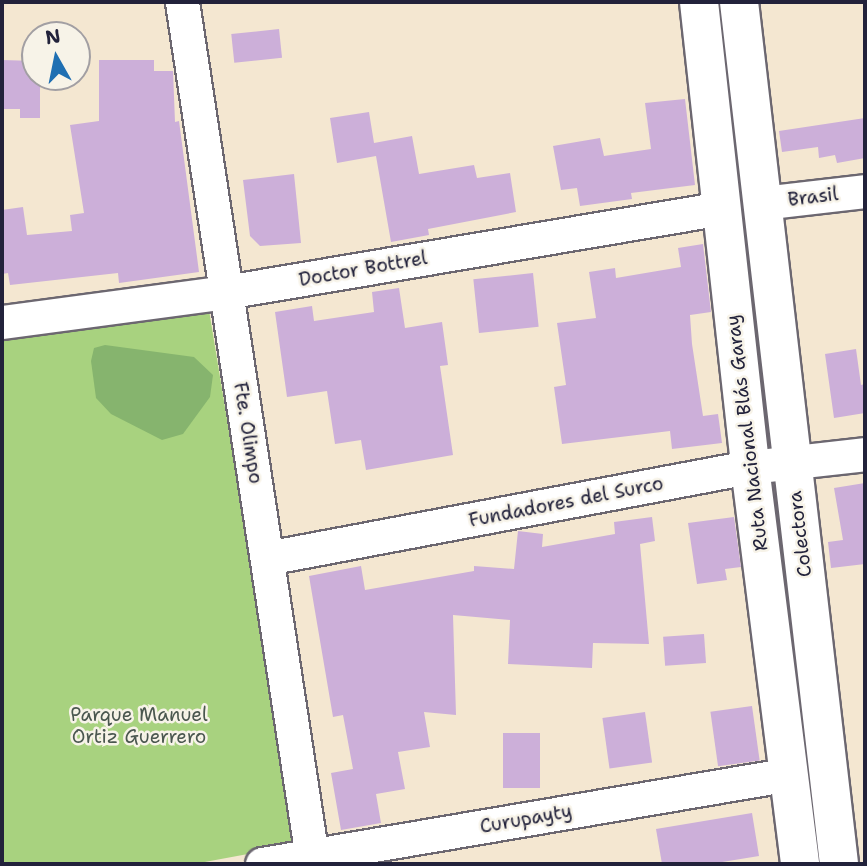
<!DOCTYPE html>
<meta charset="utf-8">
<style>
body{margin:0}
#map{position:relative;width:867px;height:866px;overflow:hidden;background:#f4e7d1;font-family:"Shantell Sans",sans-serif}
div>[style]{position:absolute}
.green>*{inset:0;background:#a8d27f}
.forest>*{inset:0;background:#86b46e}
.building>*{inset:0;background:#ccafd9;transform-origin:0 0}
.roads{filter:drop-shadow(2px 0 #6c6770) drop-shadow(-2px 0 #6c6770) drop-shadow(0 2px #6c6770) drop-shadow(0 -2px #6c6770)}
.minor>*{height:33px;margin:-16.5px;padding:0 16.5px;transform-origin:16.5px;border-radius:16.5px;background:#fff}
.major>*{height:38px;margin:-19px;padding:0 19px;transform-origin:19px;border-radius:19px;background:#fff}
.highway>*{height:38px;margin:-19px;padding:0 19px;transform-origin:19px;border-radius:19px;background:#fff}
span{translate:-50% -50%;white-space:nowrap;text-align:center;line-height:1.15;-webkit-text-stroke:5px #f7f3e8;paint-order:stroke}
.street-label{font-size:19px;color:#22223b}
.park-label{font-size:19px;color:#4a574f}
.frame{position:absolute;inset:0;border:4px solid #22223b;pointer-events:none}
.north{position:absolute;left:21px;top:21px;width:70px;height:70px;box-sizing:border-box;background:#f7f3e8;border:2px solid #a29fa3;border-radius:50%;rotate:351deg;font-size:19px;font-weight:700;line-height:28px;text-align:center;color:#22223b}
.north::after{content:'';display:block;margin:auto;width:24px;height:32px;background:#1f6fb2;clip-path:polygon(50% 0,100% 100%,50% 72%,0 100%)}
</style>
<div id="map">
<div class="green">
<i style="clip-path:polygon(208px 304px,297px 845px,194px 864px,2px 864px,2px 332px)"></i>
</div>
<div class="forest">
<i style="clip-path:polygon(105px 345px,194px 357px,213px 375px,210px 397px,183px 434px,162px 440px,111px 414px,96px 398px,91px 361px,94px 348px)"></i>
</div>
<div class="building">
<i style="left:279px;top:29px;width:29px;height:48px;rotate:84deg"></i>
<i style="clip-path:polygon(2px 60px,35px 61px,35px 77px,40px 77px,40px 118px,20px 118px,20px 109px,2px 109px)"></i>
<i style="clip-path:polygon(99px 60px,154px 60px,154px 71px,173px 71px,175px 122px,179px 121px,199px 272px,119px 283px,118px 273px,10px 285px,8px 273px,2px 274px,2px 210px,23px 207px,27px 235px,72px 231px,70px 215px,84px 213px,70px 125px,99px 121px)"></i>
<i style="clip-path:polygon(685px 99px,695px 185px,631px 193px,632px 199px,580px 206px,577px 188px,561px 190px,553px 146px,600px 138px,604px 156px,651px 149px,645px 103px)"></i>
<i style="clip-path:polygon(369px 112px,374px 143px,412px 136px,419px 174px,474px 165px,477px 178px,510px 173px,516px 212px,428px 229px,429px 235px,391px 242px,376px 156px,337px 163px,330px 118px)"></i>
<i style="clip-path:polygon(865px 118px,865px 158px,837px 163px,835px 155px,819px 158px,818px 147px,782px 152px,779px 131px)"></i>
<i style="clip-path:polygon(294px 174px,301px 243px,260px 246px,250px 236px,243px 180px)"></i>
<i style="clip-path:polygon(703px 244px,711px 312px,690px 315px,692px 344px,703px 416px,718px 414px,722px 443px,672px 449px,670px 431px,562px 444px,554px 387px,566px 385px,557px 323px,596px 318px,589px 272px,615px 268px,616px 278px,681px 267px,678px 248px)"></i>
<i style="left:533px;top:273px;width:54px;height:60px;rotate:84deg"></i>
<i style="clip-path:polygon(399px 288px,405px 328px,442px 322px,448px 365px,440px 366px,453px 455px,366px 470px,361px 440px,335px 444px,327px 391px,287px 397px,275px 312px,312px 306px,314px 321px,374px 312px,372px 292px)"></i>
<i style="clip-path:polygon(856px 349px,861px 385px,865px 384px,865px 413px,834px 418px,825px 354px)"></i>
<i style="clip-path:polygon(865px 483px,865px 564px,831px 568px,828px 542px,843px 540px,834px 488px)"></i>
<i style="clip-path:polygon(652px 517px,655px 541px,640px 544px,649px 644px,593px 643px,592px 668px,508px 664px,510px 620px,453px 615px,456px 715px,424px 712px,430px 747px,398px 752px,405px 789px,376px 794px,381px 823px,341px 830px,331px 773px,353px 769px,343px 715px,333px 717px,309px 576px,361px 566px,365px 590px,474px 571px,474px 566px,514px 569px,518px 531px,543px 534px,542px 547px,615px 534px,614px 522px)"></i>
<i style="clip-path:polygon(734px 517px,741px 567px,725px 569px,727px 580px,697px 584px,688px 523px)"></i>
<i style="left:704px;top:634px;width:29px;height:41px;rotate:86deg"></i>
<i style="left:752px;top:706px;width:55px;height:42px;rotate:82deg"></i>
<i style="left:645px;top:712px;width:51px;height:43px;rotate:82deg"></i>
<i style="left:503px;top:733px;width:37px;height:55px"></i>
<i style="clip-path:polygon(752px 813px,759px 856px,710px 864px,662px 864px,656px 829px)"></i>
</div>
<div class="roads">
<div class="minor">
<i style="left:182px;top:2px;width:872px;rotate:81.36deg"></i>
<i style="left:762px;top:203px;width:104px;rotate:-6.6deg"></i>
<i style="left:2px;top:322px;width:226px;rotate:-7.6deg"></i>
<i style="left:226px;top:292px;width:503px;rotate:-9.61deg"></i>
<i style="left:267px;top:558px;width:491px;rotate:-10.7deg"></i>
<i style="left:750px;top:467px;width:116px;rotate:-6.4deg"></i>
<i style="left:262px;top:864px;width:536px;rotate:-9.67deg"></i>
</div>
<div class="major">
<i style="left:739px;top:2px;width:868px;rotate:83.38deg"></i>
</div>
<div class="highway">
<i style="left:699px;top:2px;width:468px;rotate:83.7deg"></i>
<i style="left:750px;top:467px;width:400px;rotate:82.8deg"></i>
</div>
</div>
<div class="street-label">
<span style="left:813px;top:197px;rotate:-7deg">Brasil</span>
<span style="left:363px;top:269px;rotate:-10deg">Doctor Bottrel</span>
<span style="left:248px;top:433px;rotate:81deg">Fte. Olimpo</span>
<span style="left:747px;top:433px;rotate:-97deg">Ruta Nacional Blás Garay</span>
<span style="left:566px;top:502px;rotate:-11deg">Fundadores del Surco</span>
<span style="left:800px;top:534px;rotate:-97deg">Colectora</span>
<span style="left:526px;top:819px;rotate:-10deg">Curupayty</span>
</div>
<div class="park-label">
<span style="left:139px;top:726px">Parque Manuel<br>Ortiz Guerrero</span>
</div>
<div class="frame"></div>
<div class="north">N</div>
</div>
